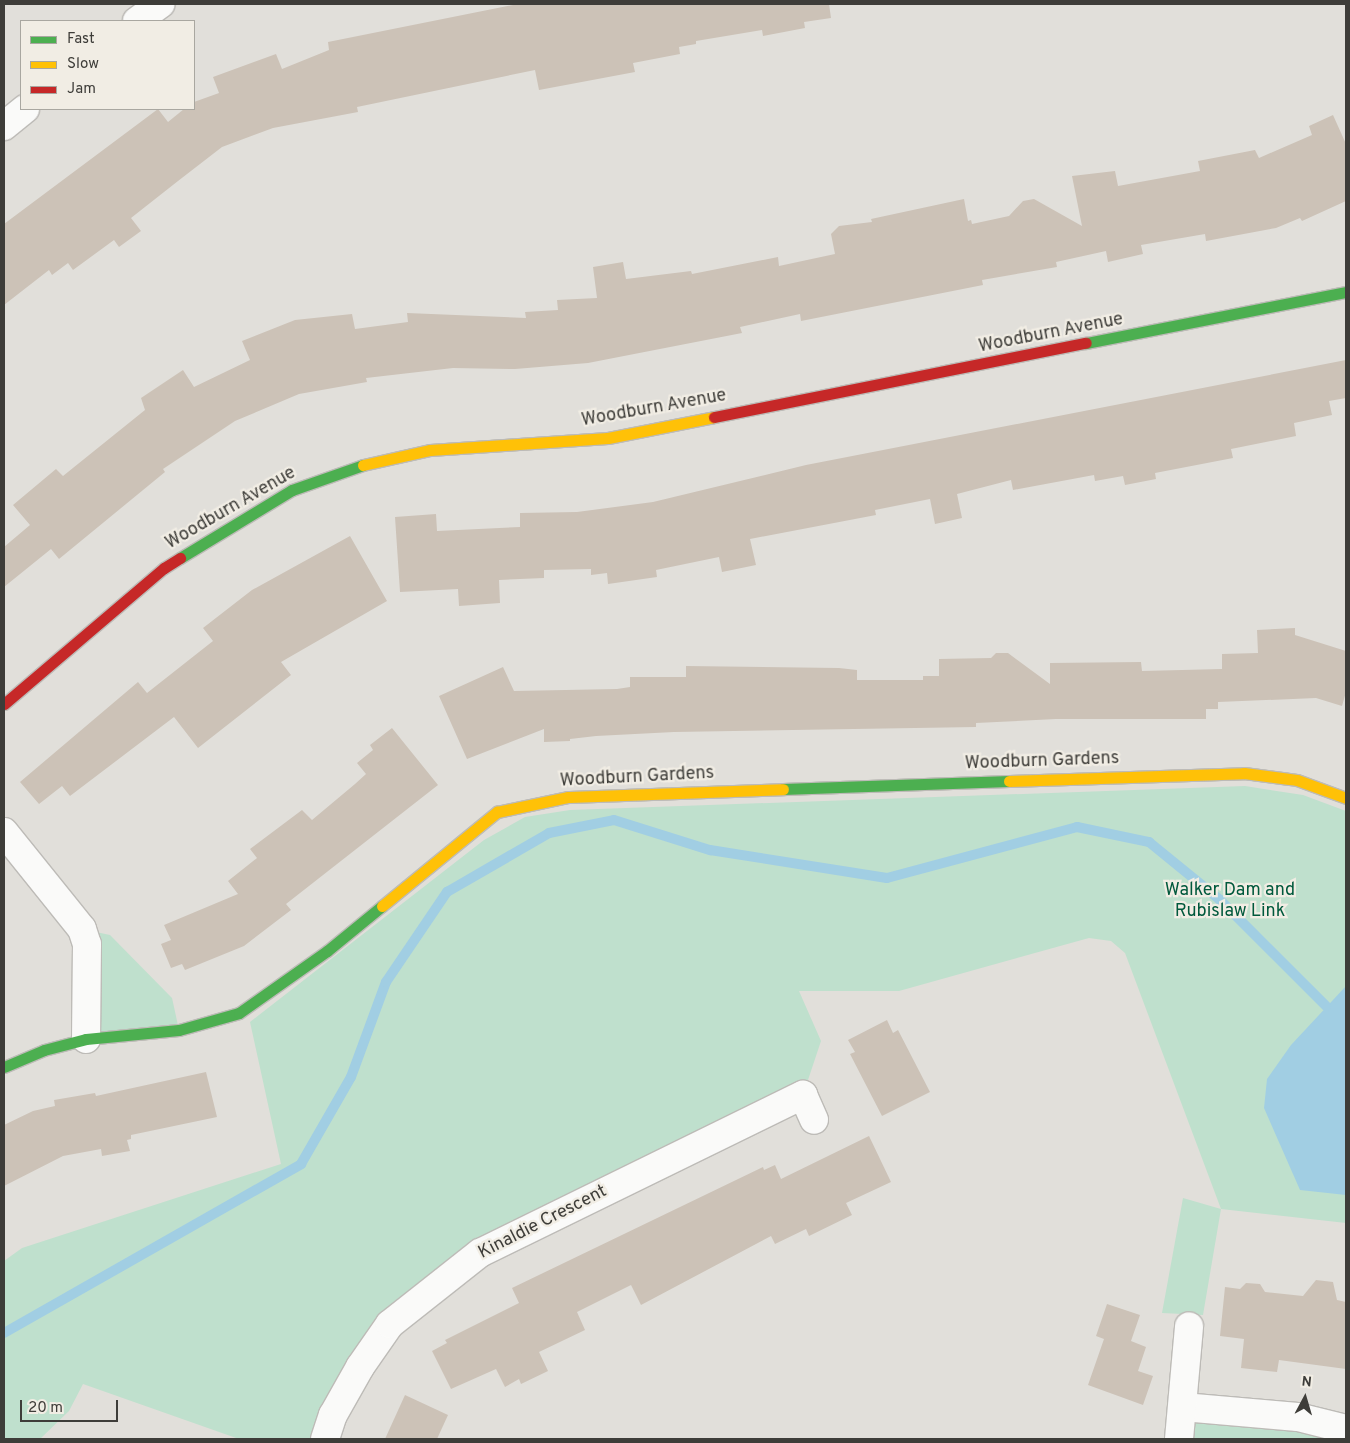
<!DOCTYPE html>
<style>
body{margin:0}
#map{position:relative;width:1350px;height:1443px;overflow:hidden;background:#e1dfda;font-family:Overpass,sans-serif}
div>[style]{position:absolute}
.green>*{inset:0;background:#bfe0cd}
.water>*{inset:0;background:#a1cee3}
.stream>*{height:10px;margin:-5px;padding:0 5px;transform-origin:5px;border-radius:5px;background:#a1cee3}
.building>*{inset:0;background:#ccc2b7}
.roads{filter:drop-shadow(1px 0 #bdbbb7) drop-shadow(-1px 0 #bdbbb7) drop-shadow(0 1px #bdbbb7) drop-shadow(0 -1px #bdbbb7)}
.street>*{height:28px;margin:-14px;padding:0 14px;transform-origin:14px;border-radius:14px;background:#fafaf9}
.fast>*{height:11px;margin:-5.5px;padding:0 5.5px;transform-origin:5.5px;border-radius:5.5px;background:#4caf50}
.slow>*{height:11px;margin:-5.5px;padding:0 5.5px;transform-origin:5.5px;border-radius:5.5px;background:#ffc107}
.jam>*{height:11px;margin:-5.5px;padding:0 5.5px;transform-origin:5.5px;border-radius:5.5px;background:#c62828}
span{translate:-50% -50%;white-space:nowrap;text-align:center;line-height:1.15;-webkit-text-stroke:4.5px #f1ede4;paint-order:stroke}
.street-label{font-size:18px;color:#3e3d39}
.park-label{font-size:18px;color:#00593c}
.frame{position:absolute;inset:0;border:5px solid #3e3d39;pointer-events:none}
.legend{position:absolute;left:20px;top:20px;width:175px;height:90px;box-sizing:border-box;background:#f1ede4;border:1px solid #a9a7a0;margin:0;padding:6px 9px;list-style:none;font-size:15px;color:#3e3d39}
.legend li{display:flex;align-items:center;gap:10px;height:25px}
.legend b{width:25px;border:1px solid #a9a7a0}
.north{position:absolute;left:1280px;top:1373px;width:50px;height:50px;-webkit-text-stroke:4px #f1ede4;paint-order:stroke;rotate:6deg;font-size:14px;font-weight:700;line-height:20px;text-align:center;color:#3e3d39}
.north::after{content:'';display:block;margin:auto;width:18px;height:22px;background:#3e3d39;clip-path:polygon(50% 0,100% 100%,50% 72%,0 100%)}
.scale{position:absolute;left:20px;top:1400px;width:98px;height:22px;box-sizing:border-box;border:2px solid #3e3d39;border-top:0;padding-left:6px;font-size:15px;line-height:18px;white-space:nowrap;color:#3e3d39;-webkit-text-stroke:4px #f1ede4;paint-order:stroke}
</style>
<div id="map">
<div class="green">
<i style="clip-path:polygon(1245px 786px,1303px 795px,1346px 811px,1346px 1223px,1221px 1209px,1203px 1315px,1162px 1313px,1183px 1198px,1221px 1209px,1125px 953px,1111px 941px,1089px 938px,899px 991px,799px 991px,821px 1041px,803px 1095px,480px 1253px,390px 1324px,325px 1439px,239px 1439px,83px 1384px,69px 1411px,40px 1439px,4px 1439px,4px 1261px,22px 1248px,281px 1164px,250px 1022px,484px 840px,525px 817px,570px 810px)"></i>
<i style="clip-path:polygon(82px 929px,110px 935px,172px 998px,179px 1030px,86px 1039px)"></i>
<i style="clip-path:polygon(1183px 1407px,1346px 1439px,1179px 1439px)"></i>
</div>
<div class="water">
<i style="clip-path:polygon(1346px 986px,1346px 1195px,1300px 1190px,1264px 1108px,1267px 1079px,1291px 1045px)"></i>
</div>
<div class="stream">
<i style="left:4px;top:1333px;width:342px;rotate:-29.6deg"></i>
<i style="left:301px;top:1164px;width:100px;rotate:-60.1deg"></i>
<i style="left:351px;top:1077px;width:101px;rotate:-69.8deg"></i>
<i style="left:386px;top:982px;width:109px;rotate:-55.9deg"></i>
<i style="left:447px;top:892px;width:118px;rotate:-30deg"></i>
<i style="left:549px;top:833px;width:66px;rotate:-11.3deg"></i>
<i style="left:614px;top:820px;width:101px;rotate:17.4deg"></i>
<i style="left:710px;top:850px;width:179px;rotate:9deg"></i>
<i style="left:887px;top:878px;width:197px;rotate:-15deg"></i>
<i style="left:1077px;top:827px;width:74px;rotate:11.8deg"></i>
<i style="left:1149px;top:842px;width:92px;rotate:39.2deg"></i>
<i style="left:1220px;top:900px;width:150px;rotate:45deg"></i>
</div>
<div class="building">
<i style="clip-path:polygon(518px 4px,829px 4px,831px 18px,804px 22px,805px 28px,763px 36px,762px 30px,696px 41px,696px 44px,679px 47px,680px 54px,633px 63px,635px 72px,539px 90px,535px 70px,357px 107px,358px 112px,273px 128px,222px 147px,178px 181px,131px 218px,141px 231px,119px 247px,114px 240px,73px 270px,68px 263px,52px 275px,49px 270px,4px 305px,4px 224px,158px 109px,168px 122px,184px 109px,194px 109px,194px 102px,219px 93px,213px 77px,276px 54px,282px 69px,329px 50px,328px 42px)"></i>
<i style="clip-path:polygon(1333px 115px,1346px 144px,1346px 201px,1302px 221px,1300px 218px,1276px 228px,1206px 241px,1205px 234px,1141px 245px,1143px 254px,1108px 262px,1106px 251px,1056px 262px,1057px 267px,982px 280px,983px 285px,801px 321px,800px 314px,740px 327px,742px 333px,588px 363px,515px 369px,453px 368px,366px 378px,367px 382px,299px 394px,235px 421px,163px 469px,165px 472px,59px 559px,51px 549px,4px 587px,4px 547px,30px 525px,13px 505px,56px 469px,63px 476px,145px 410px,141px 398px,183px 370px,194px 387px,250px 360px,242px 341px,295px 320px,352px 314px,355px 329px,408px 322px,407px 313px,526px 318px,525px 312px,558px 310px,557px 300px,597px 298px,593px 267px,623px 262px,626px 279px,691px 271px,692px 274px,778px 257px,779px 266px,835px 254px,831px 234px,839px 226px,872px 222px,871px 219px,964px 199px,968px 221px,971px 220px,972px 224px,1009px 216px,1023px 201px,1034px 199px,1082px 226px,1072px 176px,1115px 171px,1118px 186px,1200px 171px,1198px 161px,1255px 150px,1259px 158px,1312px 135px,1309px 126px)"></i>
<i style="clip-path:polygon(1346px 360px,1346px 398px,1329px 401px,1332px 415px,1294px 423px,1296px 436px,1231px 449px,1233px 458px,1155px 473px,1156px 479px,1125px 485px,1123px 476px,1095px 481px,1094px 475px,1013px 490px,1011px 480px,957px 494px,962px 518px,935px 524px,930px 499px,875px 510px,876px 515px,750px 539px,756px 565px,722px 572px,719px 557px,656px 570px,657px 577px,608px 584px,607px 573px,591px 575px,591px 569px,544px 570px,544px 578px,499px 580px,500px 603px,459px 606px,458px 589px,400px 592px,395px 517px,436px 514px,437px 531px,520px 527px,520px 513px,577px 512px,653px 502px,806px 465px)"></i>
<i style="clip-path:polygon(350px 536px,387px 601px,281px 662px,291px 675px,198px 748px,174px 717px,70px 796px,62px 786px,39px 804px,20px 782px,138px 682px,147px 693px,213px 641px,203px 628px,252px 590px)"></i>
<i style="clip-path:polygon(1295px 628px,1295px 635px,1346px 651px,1346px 692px,1342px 706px,1316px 698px,1218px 702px,1218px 709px,1206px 709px,1206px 719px,1056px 719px,976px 723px,976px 727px,674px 732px,596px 736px,570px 739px,570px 741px,544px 742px,544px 729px,467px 759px,439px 696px,503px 667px,514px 691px,617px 689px,630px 687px,630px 677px,686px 677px,686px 666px,839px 668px,857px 670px,857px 680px,923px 680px,923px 676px,939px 676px,939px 659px,991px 658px,996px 653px,1008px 653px,1050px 684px,1050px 663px,1141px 662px,1142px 671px,1222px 669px,1222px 654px,1258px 653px,1257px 630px)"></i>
<i style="clip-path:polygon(392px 728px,438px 785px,286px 904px,291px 910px,244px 946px,185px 970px,182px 964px,171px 968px,161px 944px,171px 940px,164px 925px,238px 894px,228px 881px,257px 858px,250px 849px,302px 810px,312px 820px,355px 784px,366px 774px,357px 763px,373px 750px,370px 745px)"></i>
<i style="clip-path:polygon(887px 1020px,893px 1033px,898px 1030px,930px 1092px,882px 1116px,850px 1054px,855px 1052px,848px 1040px)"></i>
<i style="clip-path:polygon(206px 1072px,217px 1117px,131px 1135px,131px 1139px,127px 1140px,130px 1151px,102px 1156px,101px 1149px,63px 1156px,4px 1186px,4px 1125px,33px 1111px,55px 1106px,54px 1100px,95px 1093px,96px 1096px)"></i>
<i style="clip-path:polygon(869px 1136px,891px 1182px,846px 1203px,852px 1215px,809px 1236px,806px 1229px,775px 1244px,771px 1236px,641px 1305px,631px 1285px,577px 1312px,585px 1330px,539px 1352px,548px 1371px,521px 1384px,519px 1379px,505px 1387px,496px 1369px,451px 1389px,432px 1351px,447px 1343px,445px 1340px,519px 1303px,512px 1288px,763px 1167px,764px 1170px,775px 1165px,781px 1179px)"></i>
<i style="clip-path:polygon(1316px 1280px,1333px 1282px,1337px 1300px,1346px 1302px,1346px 1369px,1279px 1360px,1277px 1372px,1241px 1368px,1244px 1339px,1220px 1336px,1225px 1287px,1240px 1289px,1246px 1283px,1260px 1284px,1265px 1292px,1303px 1296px)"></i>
<i style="clip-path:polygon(1107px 1304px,1140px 1315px,1131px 1341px,1146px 1347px,1138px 1371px,1153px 1376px,1143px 1405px,1088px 1385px,1104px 1339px,1096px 1336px)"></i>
<i style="clip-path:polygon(405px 1395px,448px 1415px,437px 1439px,385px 1439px)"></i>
</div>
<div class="roads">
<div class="street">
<i style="left:137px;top:21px;width:29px;rotate:-36deg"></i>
<i style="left:4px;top:126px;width:27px;rotate:-39deg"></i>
<i style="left:4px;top:832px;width:124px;rotate:51.2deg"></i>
<i style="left:82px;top:929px;width:16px;rotate:72deg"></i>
<i style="left:87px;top:944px;width:95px;rotate:90.6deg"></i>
<i style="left:1183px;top:1407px;width:115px;rotate:5deg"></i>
<i style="left:1298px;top:1417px;width:49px;rotate:14deg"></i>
<i style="left:325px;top:1439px;width:25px;rotate:-72deg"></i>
<i style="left:333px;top:1415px;width:55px;rotate:-60.6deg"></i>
<i style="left:360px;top:1367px;width:52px;rotate:-55.1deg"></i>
<i style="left:390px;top:1324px;width:115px;rotate:-38.3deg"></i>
<i style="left:480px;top:1253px;width:360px;rotate:-26.1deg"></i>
<i style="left:803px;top:1095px;width:27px;rotate:66deg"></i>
<i style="left:1179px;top:1439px;width:113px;rotate:-84.9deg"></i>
</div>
<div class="fast">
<i style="left:1086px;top:343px;width:265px;rotate:-11.1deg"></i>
<i style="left:180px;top:558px;width:131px;rotate:-31.3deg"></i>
<i style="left:292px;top:490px;width:75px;rotate:-19.4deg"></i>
<i style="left:783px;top:789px;width:226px;rotate:-2deg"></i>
<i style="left:4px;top:1067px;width:43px;rotate:-23deg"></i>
<i style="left:44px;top:1050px;width:43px;rotate:-14.7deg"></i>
<i style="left:86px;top:1039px;width:93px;rotate:-5.5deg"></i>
<i style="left:179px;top:1030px;width:62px;rotate:-15.8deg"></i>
<i style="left:239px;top:1013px;width:108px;rotate:-35.2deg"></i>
<i style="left:327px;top:951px;width:71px;rotate:-39.3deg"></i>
</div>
<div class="slow">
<i style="left:363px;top:465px;width:69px;rotate:-12.6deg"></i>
<i style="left:430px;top:450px;width:178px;rotate:-3.9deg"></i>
<i style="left:608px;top:438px;width:108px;rotate:-11.2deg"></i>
<i style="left:1009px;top:781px;width:235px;rotate:-1.9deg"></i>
<i style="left:1244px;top:773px;width:53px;rotate:7.5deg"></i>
<i style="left:1297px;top:780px;width:52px;rotate:20.2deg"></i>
<i style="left:382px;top:906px;width:149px;rotate:-39.3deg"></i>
<i style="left:497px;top:812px;width:73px;rotate:-11.9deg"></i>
<i style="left:568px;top:797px;width:215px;rotate:-2.1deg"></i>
</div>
<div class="jam">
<i style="left:714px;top:417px;width:379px;rotate:-11.3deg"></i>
<i style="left:4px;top:704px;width:210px;rotate:-40.4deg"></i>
<i style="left:164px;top:568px;width:19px;rotate:-32deg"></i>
</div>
</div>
<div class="street-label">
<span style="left:1051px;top:334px;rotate:-11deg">Woodburn Avenue</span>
<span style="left:654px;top:409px;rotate:-10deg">Woodburn Avenue</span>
<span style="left:231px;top:509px;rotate:-30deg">Woodburn Avenue</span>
<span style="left:1042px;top:762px;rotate:-2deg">Woodburn Gardens</span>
<span style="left:637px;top:778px;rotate:-3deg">Woodburn Gardens</span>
<span style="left:543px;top:1223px;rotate:-27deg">Kinaldie Crescent</span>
</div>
<div class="park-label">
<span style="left:1230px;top:902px">Walker Dam and<br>Rubislaw Link</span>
</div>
<div class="frame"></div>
<ul class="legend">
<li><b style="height:6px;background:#4caf50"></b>Fast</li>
<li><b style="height:6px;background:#ffc107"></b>Slow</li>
<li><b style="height:6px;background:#c62828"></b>Jam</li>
</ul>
<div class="north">N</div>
<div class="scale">20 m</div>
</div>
